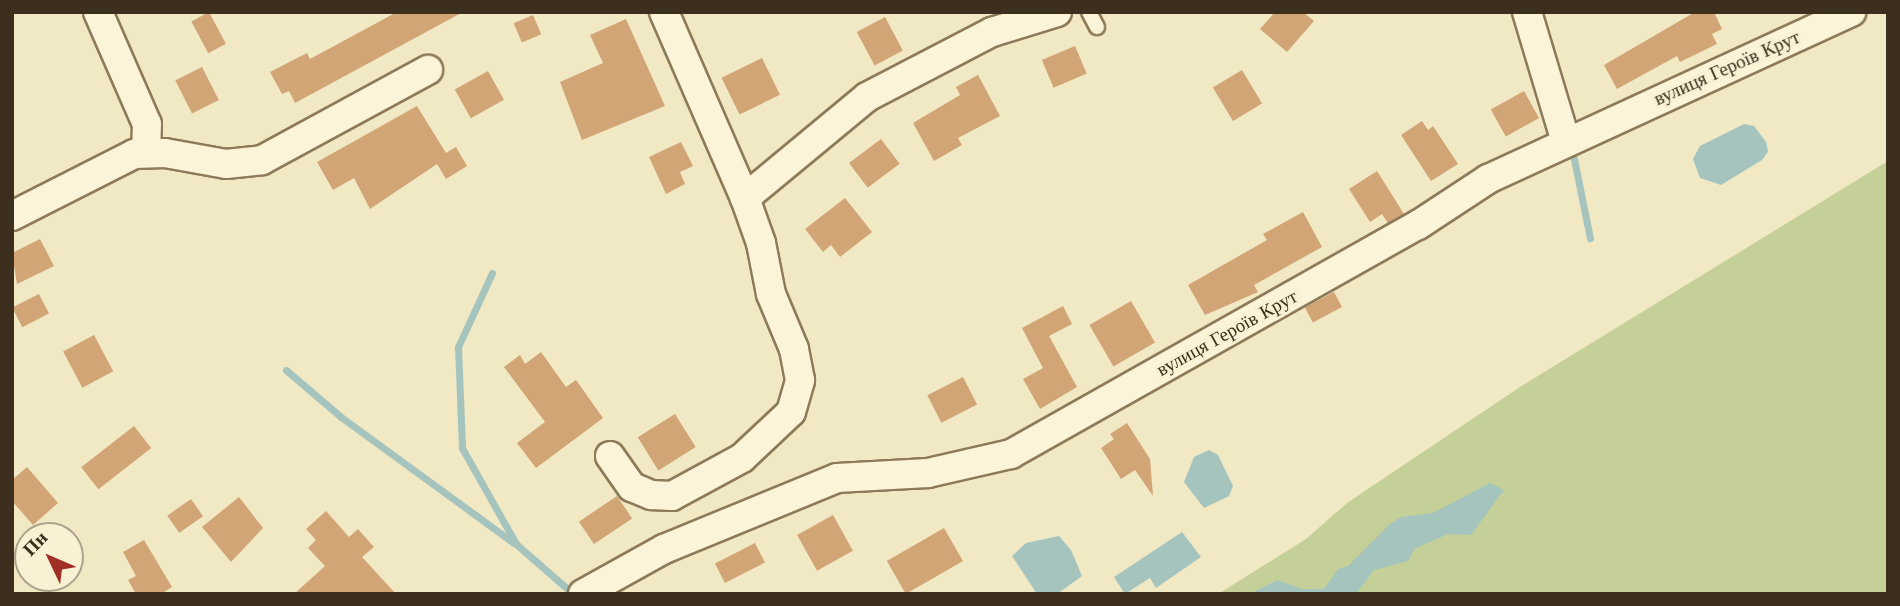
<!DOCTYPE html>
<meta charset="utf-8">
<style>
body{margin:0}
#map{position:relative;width:1900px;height:606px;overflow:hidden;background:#f1e8c4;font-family:"Libre Baskerville",serif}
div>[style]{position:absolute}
.green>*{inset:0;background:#c4d097}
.water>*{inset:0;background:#a6c4be}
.stream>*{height:7px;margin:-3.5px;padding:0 3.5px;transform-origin:3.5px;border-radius:3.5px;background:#a6c4be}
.building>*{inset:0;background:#d2a577;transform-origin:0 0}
.roads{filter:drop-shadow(2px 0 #8d7a59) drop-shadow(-2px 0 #8d7a59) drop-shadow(0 2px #8d7a59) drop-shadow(0 -2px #8d7a59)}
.lane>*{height:14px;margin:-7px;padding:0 7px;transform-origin:7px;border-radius:7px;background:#fbf4d8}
.street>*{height:28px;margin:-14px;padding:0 14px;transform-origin:14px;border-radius:14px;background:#fbf4d8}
span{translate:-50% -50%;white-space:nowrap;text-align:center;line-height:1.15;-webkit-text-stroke:6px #f8f1d4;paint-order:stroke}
.street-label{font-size:19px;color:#3c2f1e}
.frame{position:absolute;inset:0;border:14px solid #3c2f1e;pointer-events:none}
.north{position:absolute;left:14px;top:522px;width:70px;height:70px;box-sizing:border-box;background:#f8f1d4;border:2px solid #ada38b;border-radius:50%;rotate:314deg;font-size:19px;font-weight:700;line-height:28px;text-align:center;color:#3c2f1e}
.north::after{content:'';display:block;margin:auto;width:24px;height:32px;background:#a02f25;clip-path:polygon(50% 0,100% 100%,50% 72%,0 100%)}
</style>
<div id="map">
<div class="green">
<i style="clip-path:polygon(1888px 161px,1888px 594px,1218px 594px,1306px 539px,1347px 503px,1520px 387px)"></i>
</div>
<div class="water">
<i style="clip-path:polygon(1744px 124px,1754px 126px,1766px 142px,1768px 152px,1762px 160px,1721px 185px,1700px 178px,1693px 159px,1700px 146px)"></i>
<i style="clip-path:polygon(1209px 450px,1218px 455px,1233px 486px,1229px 496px,1204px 508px,1184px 482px,1194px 457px)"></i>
<i style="clip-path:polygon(1490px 483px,1504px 490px,1471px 535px,1448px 534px,1414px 549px,1408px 561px,1374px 570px,1357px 593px,1250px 594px,1277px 580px,1302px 589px,1324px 589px,1338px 569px,1348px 566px,1390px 524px,1401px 517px,1433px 513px)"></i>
<i style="clip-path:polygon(1182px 532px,1201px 557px,1156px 588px,1150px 578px,1125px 594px,1114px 577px)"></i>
<i style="clip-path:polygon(1059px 536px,1071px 550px,1082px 576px,1057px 594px,1037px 594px,1012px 556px,1026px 543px)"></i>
</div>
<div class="stream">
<i style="left:1573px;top:154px;width:86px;rotate:78.6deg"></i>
<i style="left:492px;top:273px;width:81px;rotate:114.7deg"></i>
<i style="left:458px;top:347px;width:101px;rotate:87.7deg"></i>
<i style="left:462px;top:448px;width:110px;rotate:60.6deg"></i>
<i style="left:516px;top:544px;width:73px;rotate:41.1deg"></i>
<i style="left:286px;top:370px;width:72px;rotate:40.5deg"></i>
<i style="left:341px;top:417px;width:214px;rotate:36.1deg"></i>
</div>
<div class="building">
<i style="left:209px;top:12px;width:36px;height:20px;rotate:62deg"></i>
<i style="clip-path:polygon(397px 12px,463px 12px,295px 103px,289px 91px,282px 94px,270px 72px,307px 53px,310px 59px)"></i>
<i style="clip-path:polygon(1275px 12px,1303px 12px,1314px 21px,1287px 52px,1260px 29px)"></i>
<i style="clip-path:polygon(1695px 12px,1714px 12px,1722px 29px,1712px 34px,1717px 44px,1680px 62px,1677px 56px,1617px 89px,1604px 65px)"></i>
<i style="left:533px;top:15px;width:21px;height:21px;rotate:67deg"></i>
<i style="left:885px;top:17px;width:38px;height:32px;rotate:62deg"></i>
<i style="clip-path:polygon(626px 19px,665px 106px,582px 140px,560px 82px,603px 63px,590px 35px)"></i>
<i style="left:1075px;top:46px;width:30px;height:36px;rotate:67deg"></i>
<i style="left:762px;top:58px;width:41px;height:45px;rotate:64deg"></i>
<i style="left:202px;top:67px;width:37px;height:30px;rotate:63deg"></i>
<i style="left:1242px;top:70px;width:39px;height:34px;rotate:59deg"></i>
<i style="left:488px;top:71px;width:33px;height:38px;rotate:61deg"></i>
<i style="clip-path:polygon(978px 75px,1000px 116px,958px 138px,962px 145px,934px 161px,913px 123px,960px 95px,956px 87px)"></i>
<i style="left:1524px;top:91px;width:31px;height:38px;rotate:61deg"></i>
<i style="clip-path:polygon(417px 106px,446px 153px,456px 147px,467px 166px,446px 179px,437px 164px,370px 209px,354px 178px,333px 190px,317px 162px)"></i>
<i style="clip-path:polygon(1422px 121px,1428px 130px,1433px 126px,1458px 164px,1431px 181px,1401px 135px)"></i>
<i style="left:881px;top:139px;width:31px;height:40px;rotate:53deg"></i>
<i style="clip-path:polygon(681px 142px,693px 166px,680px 172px,685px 184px,666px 194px,649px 157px)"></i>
<i style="clip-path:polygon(1377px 171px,1404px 214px,1388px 223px,1382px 214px,1370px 222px,1349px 189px)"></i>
<i style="clip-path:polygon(845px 198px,872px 232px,840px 257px,831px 245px,823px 252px,805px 229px)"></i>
<i style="clip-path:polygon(1303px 212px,1322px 247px,1254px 285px,1258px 292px,1205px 315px,1188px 285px,1267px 240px,1263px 234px)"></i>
<i style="clip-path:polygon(40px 239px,54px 266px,17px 284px,12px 253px)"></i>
<i style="left:1334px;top:292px;width:17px;height:33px;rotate:62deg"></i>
<i style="left:39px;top:294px;width:22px;height:30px;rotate:63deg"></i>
<i style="left:1131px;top:301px;width:48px;height:48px;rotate:60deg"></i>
<i style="clip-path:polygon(1063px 306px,1072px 324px,1049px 336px,1077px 387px,1040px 409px,1023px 379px,1043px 368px,1022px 328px)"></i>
<i style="left:94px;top:335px;width:41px;height:35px;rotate:62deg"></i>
<i style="clip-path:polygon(541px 352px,566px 387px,576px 380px,603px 418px,536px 468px,517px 443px,545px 422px,504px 367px,520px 355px,525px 364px)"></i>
<i style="left:963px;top:377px;width:31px;height:40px;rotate:63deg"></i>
<i style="left:675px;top:414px;width:39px;height:44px;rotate:58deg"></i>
<i style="clip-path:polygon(1127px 423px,1150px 459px,1153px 496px,1135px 470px,1121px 479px,1101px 448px,1114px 439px,1110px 434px)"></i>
<i style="left:134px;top:426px;width:28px;height:67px;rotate:52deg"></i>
<i style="clip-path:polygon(27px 467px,58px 503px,33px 525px,12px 501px,12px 480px)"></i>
<i style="left:617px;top:496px;width:27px;height:46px;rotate:56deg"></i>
<i style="clip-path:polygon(239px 497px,263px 528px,231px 562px,202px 527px)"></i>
<i style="left:191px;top:499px;width:21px;height:29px;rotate:55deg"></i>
<i style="clip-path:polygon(326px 511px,349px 537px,358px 529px,374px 547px,362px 557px,396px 594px,294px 594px,325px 566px,308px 548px,316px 540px,306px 529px)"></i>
<i style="left:833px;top:515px;width:41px;height:41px;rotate:61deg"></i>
<i style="left:944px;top:528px;width:38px;height:66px;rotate:60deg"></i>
<i style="clip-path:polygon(144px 540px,172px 587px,161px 594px,136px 594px,128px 580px,136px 576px,123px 552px)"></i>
<i style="left:755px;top:543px;width:22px;height:45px;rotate:63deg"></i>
</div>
<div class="roads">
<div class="lane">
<i style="left:1089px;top:12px;width:17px;rotate:62deg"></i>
</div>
<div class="street">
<i style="left:98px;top:12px;width:122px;rotate:66.4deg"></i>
<i style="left:147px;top:124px;width:27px;rotate:92deg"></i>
<i style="left:664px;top:12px;width:203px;rotate:66.5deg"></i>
<i style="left:1527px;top:12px;width:136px;rotate:73.3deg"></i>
<i style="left:12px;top:216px;width:137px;rotate:-26.9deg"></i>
<i style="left:134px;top:154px;width:31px;rotate:-2deg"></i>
<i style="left:165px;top:153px;width:62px;rotate:10.2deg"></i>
<i style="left:226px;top:164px;width:36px;rotate:-6deg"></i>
<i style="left:262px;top:160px;width:189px;rotate:-28.5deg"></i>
<i style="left:610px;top:456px;width:38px;rotate:55deg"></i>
<i style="left:632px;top:487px;width:21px;rotate:23deg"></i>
<i style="left:651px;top:495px;width:21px;rotate:3deg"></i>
<i style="left:672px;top:496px;width:80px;rotate:-28.5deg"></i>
<i style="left:742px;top:458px;width:67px;rotate:-43.2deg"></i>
<i style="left:791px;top:412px;width:33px;rotate:-74deg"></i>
<i style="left:800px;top:380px;width:32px;rotate:-101deg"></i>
<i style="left:794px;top:349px;width:60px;rotate:-112.7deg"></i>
<i style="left:771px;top:294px;width:52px;rotate:-101.1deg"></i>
<i style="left:761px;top:243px;width:48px;rotate:-109.6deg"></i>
<i style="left:745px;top:198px;width:158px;rotate:-39.6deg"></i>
<i style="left:867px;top:97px;width:141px;rotate:-27.5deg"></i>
<i style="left:992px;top:32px;width:68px;rotate:-17.1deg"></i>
<i style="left:583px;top:594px;width:93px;rotate:-29.1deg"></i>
<i style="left:664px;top:549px;width:187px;rotate:-22.3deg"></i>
<i style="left:837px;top:478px;width:91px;rotate:-3.1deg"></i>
<i style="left:928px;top:473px;width:85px;rotate:-12.9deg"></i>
<i style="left:1011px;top:454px;width:467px;rotate:-29.4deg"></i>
<i style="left:1418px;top:225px;width:84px;rotate:-33.3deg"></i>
<i style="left:1488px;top:179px;width:400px;rotate:-24.7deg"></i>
</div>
</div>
<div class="street-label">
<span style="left:1727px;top:68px;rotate:-24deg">вулиця Героїв Крут</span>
<span style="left:1227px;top:333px;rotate:-29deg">вулиця Героїв Крут</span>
</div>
<div class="frame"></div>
<div class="north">Пн</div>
</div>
